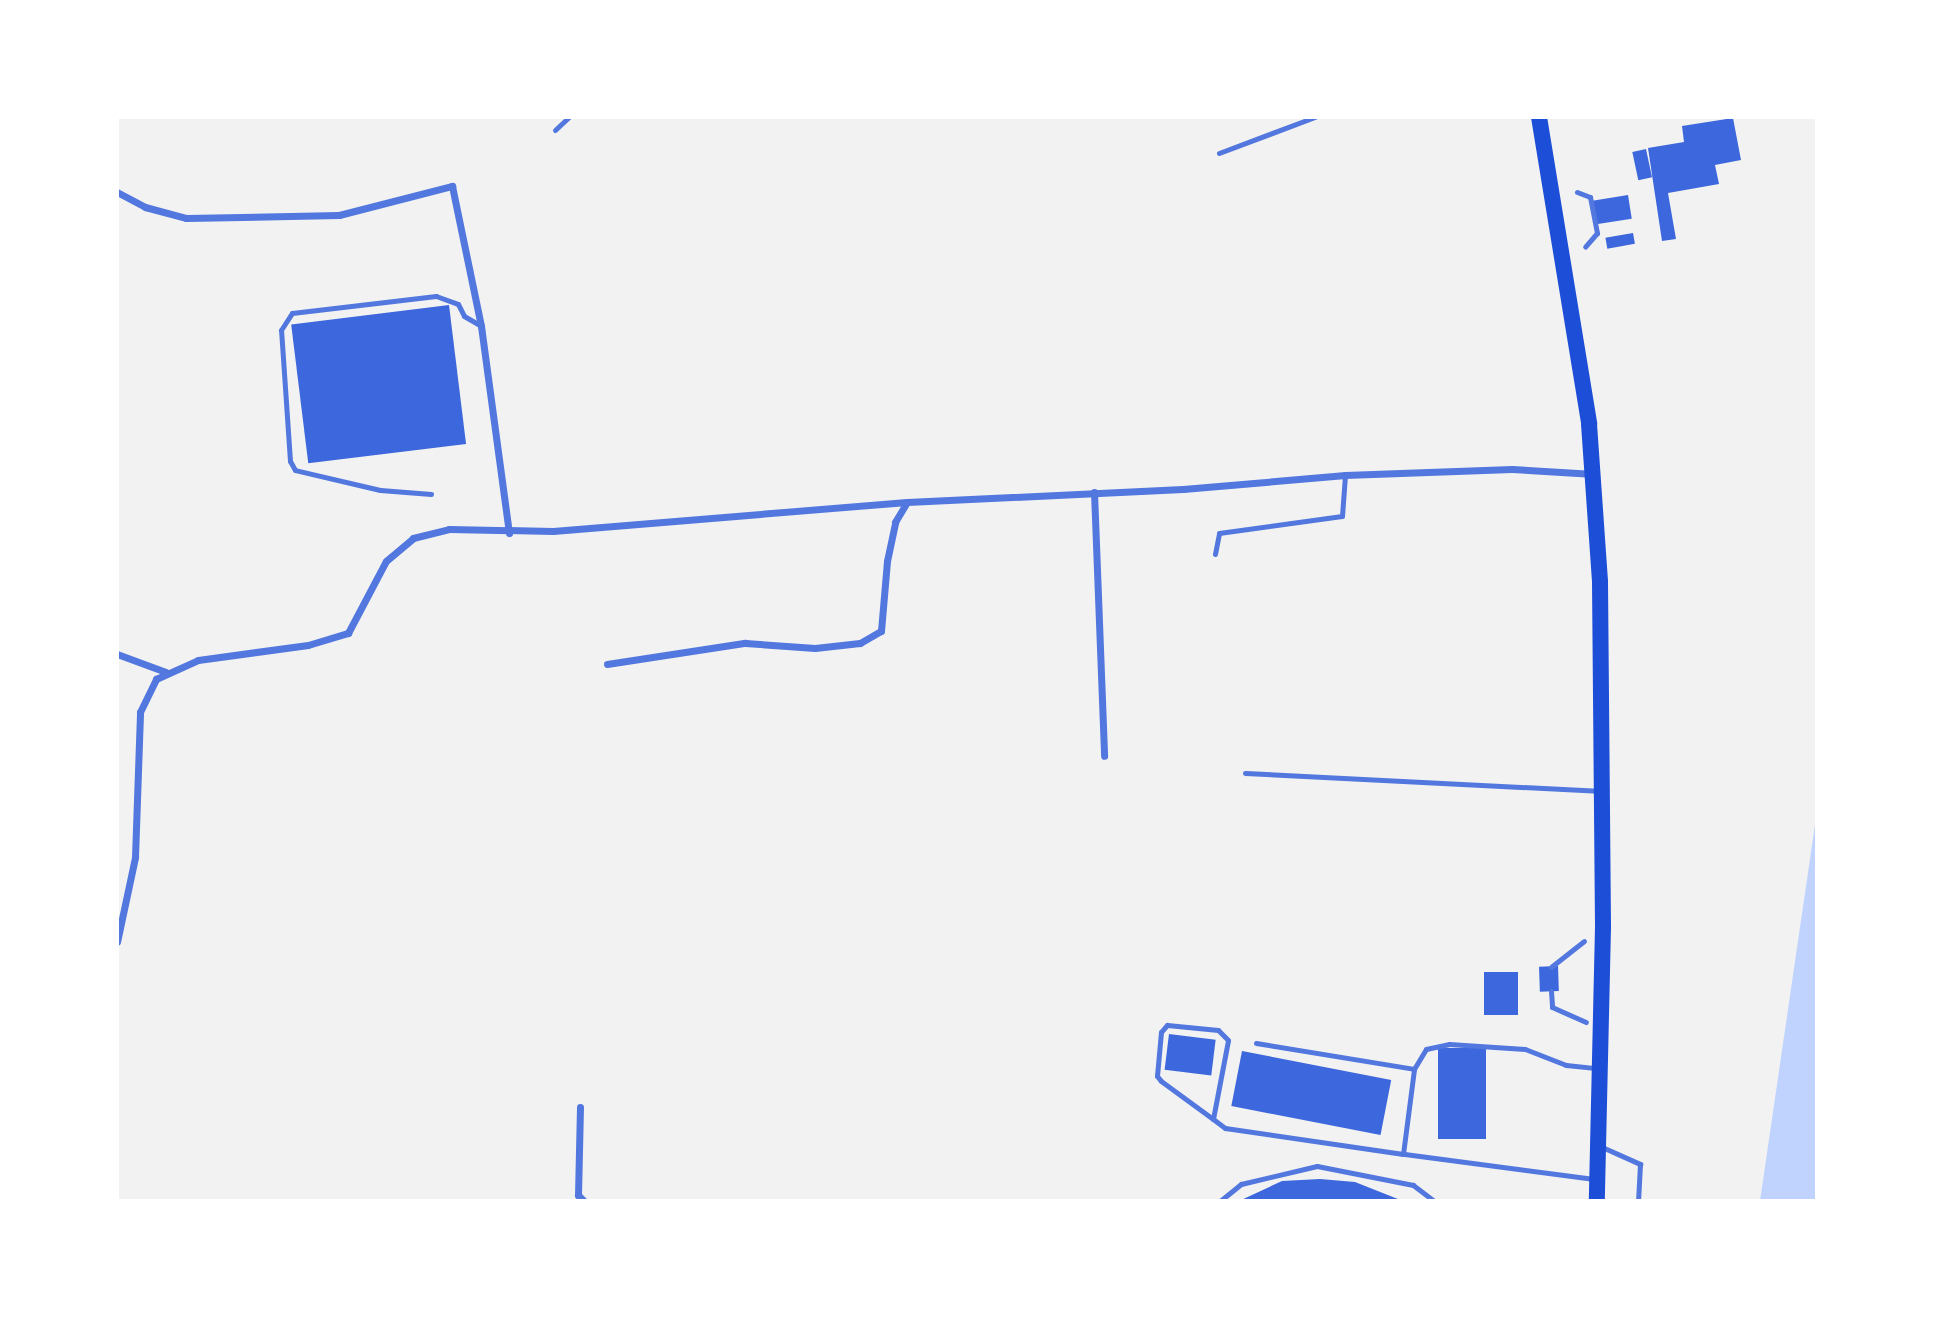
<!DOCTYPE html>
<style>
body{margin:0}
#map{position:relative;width:1934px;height:1318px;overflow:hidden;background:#f2f2f2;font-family:"Source Sans 3",sans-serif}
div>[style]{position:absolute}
.water>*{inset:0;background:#bfd3fe}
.building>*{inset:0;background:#3d67dc;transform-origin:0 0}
.service>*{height:5px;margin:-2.5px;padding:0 2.5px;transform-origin:2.5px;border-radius:2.5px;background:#5277de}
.minor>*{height:7px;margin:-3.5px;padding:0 3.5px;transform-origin:3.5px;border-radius:3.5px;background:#5277de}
.primary>*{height:16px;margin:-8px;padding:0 8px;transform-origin:8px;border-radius:8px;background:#1d4ed8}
span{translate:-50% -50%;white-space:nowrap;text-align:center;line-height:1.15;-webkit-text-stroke:7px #fff;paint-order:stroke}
.frame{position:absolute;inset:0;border:119px solid #fff;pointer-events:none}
</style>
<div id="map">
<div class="water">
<i style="clip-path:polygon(1817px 811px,1817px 1201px,1760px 1201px)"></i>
</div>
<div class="building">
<i style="clip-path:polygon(1733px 118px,1741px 160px,1715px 165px,1719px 184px,1668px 193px,1676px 239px,1662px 241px,1648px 148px,1684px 142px,1682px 126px)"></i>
<i style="left:1646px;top:149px;width:29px;height:14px;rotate:78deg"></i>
<i style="left:1628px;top:195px;width:24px;height:36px;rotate:81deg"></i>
<i style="left:1633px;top:233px;width:11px;height:28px;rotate:80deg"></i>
<i style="left:449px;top:305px;width:140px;height:159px;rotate:83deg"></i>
<i style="left:1558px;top:966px;width:25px;height:19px;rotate:88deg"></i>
<i style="left:1484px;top:972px;width:34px;height:43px"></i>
<i style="left:1169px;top:1034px;width:47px;height:36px;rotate:7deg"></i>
<i style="left:1438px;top:1048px;width:48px;height:91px"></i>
<i style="left:1242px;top:1051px;width:152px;height:56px;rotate:11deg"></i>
<i style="clip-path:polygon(1320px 1179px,1355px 1182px,1403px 1201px,1239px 1201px,1282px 1181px)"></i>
</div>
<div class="service">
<i style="left:555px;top:130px;width:19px;rotate:-43deg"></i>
<i style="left:1219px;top:153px;width:103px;rotate:-20.6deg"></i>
<i style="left:1577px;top:192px;width:14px;rotate:21deg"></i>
<i style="left:1590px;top:197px;width:37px;rotate:79deg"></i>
<i style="left:1597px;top:233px;width:18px;rotate:131deg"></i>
<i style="left:431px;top:494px;width:51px;rotate:-175.5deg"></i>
<i style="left:380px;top:490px;width:87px;rotate:-166.8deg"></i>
<i style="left:295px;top:470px;width:10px;rotate:-119deg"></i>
<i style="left:290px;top:461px;width:131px;rotate:-93.9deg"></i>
<i style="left:281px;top:330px;width:20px;rotate:-57deg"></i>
<i style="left:292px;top:313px;width:145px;rotate:-6.7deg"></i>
<i style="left:436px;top:296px;width:23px;rotate:20deg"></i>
<i style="left:458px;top:304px;width:13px;rotate:63deg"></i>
<i style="left:464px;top:316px;width:20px;rotate:30deg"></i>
<i style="left:1215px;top:554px;width:21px;rotate:-79deg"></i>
<i style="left:1219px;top:533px;width:124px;rotate:-7.9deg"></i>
<i style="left:1342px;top:516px;width:41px;rotate:-85.8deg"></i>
<i style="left:1245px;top:773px;width:353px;rotate:2.9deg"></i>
<i style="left:1551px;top:967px;width:42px;rotate:-38.2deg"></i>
<i style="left:1551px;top:991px;width:16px;rotate:86deg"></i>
<i style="left:1552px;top:1007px;width:37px;rotate:24deg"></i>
<i style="left:1256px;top:1043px;width:160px;rotate:9.3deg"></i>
<i style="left:1213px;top:1119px;width:80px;rotate:-79.2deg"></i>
<i style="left:1228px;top:1040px;width:14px;rotate:-135deg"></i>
<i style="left:1218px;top:1030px;width:51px;rotate:-174.4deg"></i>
<i style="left:1167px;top:1025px;width:9px;rotate:131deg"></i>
<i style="left:1161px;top:1032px;width:44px;rotate:95.2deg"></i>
<i style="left:1157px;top:1076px;width:6px;rotate:51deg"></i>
<i style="left:1161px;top:1081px;width:64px;rotate:36.2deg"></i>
<i style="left:1213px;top:1119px;width:15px;rotate:37deg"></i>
<i style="left:1225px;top:1128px;width:180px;rotate:8.3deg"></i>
<i style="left:1602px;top:1147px;width:42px;rotate:24.1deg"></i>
<i style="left:1640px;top:1164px;width:37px;rotate:93deg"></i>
<i style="left:1594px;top:1179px;width:193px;rotate:-172.5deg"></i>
<i style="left:1403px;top:1154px;width:86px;rotate:-82.6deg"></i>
<i style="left:1414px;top:1069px;width:23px;rotate:-59deg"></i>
<i style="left:1426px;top:1049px;width:24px;rotate:-12deg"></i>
<i style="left:1449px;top:1044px;width:76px;rotate:3.8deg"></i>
<i style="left:1525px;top:1049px;width:44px;rotate:21.3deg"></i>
<i style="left:1566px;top:1065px;width:30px;rotate:6deg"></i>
<i style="left:1220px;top:1201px;width:27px;rotate:-39deg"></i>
<i style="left:1241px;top:1184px;width:78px;rotate:-13.3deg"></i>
<i style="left:1317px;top:1166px;width:98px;rotate:11.2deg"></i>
<i style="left:1413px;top:1185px;width:26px;rotate:37deg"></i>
</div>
<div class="minor">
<i style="left:117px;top:192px;width:32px;rotate:28deg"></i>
<i style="left:145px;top:207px;width:42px;rotate:15deg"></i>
<i style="left:186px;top:218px;width:153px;rotate:-1.1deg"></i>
<i style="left:339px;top:215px;width:117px;rotate:-14.4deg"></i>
<i style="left:452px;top:186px;width:143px;rotate:78.3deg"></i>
<i style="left:481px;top:326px;width:209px;rotate:82.3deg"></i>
<i style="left:1094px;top:492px;width:264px;rotate:87.8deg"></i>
<i style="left:117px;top:654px;width:52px;rotate:20.2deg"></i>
<i style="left:607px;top:664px;width:140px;rotate:-8.7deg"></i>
<i style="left:745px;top:643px;width:70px;rotate:4.1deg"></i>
<i style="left:815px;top:648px;width:45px;rotate:-6.3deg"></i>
<i style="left:860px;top:643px;width:24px;rotate:-30deg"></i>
<i style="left:881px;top:631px;width:70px;rotate:-85.1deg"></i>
<i style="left:887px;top:561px;width:40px;rotate:-78deg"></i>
<i style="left:895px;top:522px;width:23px;rotate:-59deg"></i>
<i style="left:117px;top:942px;width:87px;rotate:-78deg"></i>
<i style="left:135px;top:857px;width:145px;rotate:-88deg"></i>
<i style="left:140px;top:712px;width:37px;rotate:-64deg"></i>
<i style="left:156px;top:679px;width:46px;rotate:-24.3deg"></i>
<i style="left:198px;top:660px;width:111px;rotate:-7.8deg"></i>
<i style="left:308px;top:645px;width:42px;rotate:-16.7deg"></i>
<i style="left:348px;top:633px;width:81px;rotate:-62.2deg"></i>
<i style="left:386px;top:561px;width:35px;rotate:-40deg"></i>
<i style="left:413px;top:538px;width:37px;rotate:-14deg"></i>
<i style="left:449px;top:529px;width:104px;rotate:1.1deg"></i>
<i style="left:553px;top:531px;width:355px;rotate:-4.7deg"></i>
<i style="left:907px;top:502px;width:276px;rotate:-2.7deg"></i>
<i style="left:1183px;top:489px;width:163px;rotate:-4.9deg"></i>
<i style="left:1345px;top:475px;width:167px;rotate:-2.1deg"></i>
<i style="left:1512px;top:469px;width:82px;rotate:3.5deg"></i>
<i style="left:580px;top:1107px;width:88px;rotate:91.3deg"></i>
<i style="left:578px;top:1195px;width:8px;rotate:45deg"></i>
</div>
<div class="primary">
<i style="left:1539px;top:117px;width:311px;rotate:80.7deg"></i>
<i style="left:1589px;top:424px;width:158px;rotate:86deg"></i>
<i style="left:1600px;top:582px;width:345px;rotate:89.5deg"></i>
<i style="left:1603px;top:927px;width:274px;rotate:91.3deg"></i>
</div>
<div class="frame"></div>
</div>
